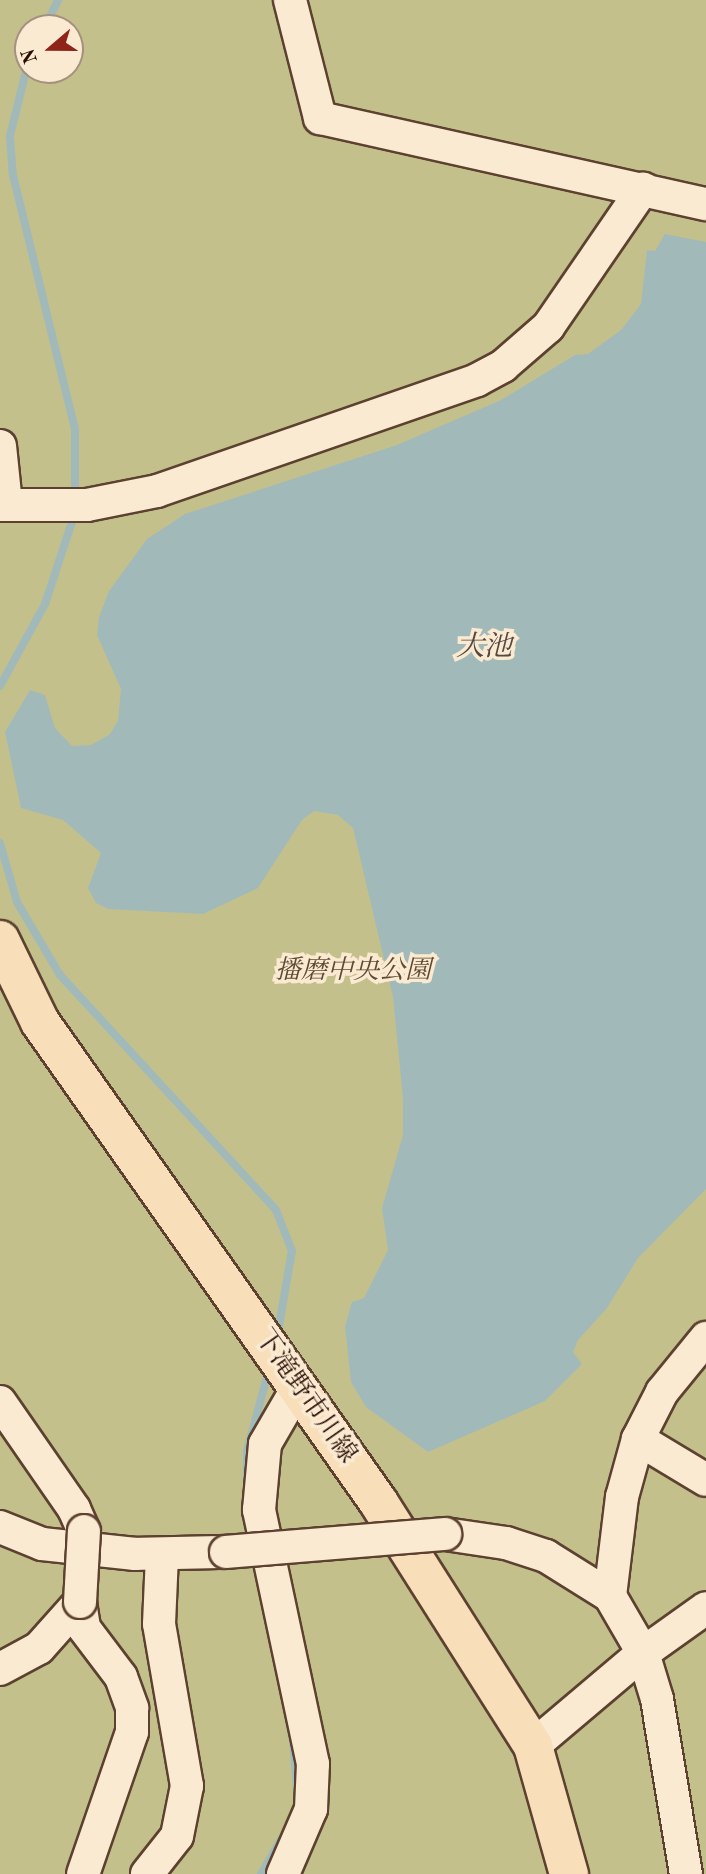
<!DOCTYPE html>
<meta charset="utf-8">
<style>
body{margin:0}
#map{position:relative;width:706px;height:1874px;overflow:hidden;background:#f8dfba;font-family:"Old Standard TT","Noto Serif JP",serif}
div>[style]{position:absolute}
.green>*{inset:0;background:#c3c08c}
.water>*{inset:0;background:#a1bab9}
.stream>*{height:8px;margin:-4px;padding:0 4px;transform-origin:4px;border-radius:4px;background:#a1bab9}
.roads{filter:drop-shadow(2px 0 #5d4130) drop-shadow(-2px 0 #5d4130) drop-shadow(0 2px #5d4130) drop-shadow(0 -2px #5d4130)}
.minor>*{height:32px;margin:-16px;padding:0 16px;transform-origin:16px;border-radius:16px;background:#faead2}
.major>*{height:38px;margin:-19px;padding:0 19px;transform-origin:19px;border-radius:19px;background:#f8dfba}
.bridges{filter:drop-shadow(2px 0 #5d4130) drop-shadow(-2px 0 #5d4130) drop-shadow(0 2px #5d4130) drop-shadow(0 -2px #5d4130)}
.minor-bridge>*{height:32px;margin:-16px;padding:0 16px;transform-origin:16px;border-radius:16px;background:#faead2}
span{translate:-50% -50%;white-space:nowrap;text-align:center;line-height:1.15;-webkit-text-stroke:7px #faead2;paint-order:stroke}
.park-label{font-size:26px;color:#5f4b32;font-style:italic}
.street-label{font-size:26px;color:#290c02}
.water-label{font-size:28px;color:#534942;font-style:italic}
.north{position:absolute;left:14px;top:14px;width:70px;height:70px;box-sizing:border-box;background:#faead2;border:2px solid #a6917f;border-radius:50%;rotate:250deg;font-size:19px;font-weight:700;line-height:28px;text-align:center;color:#290c02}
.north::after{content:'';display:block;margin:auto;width:24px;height:32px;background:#8f2418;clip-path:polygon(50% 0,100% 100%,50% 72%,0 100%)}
</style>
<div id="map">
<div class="green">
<i style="clip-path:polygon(evenodd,0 0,706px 0,706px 1874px,0 1874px,0 0,28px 28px,70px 28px,70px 70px,28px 70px,28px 28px)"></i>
</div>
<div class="water">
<i style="clip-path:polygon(665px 234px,706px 242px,706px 1189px,638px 1258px,607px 1308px,578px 1340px,573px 1352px,582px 1364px,545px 1401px,428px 1452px,366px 1407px,351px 1382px,345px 1326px,352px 1302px,364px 1298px,388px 1250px,382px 1208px,403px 1135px,403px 1098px,393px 997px,353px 828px,338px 815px,314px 811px,302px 820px,258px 888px,203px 914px,108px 909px,96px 903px,88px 888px,101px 853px,63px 820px,21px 808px,5px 732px,30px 690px,45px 695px,55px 728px,72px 746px,91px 745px,110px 734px,118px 721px,121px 689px,97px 635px,99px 617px,109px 591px,147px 539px,185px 514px,397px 445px,501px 400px,575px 355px,588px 354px,621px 330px,641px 304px,647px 250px,655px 251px)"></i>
</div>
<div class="stream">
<i style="left:44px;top:28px;width:31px;rotate:-63deg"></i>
<i style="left:28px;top:63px;width:75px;rotate:103.9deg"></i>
<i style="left:10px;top:136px;width:39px;rotate:86deg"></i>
<i style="left:13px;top:175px;width:262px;rotate:76.3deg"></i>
<i style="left:75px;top:430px;width:70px;rotate:90deg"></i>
<i style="left:0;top:686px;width:94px;rotate:-61.2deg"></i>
<i style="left:45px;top:604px;width:96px;rotate:-71.8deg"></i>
<i style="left:0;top:843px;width:61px;rotate:73.9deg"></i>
<i style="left:17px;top:902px;width:85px;rotate:59.5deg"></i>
<i style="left:60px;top:975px;width:319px;rotate:47.4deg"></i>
<i style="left:276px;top:1210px;width:44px;rotate:68.7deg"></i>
<i style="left:292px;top:1251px;width:87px;rotate:99.9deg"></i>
<i style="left:247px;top:1483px;width:32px;rotate:-90deg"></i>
<i style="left:247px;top:1451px;width:85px;rotate:-75deg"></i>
<i style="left:293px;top:1740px;width:49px;rotate:85.3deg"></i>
<i style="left:261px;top:1874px;width:39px;rotate:-60deg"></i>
</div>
<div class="roads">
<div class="minor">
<i style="left:290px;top:0;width:122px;rotate:75.7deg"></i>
<i style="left:320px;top:118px;width:395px;rotate:12.6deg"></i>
<i style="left:0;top:446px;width:58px;rotate:84.1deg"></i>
<i style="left:0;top:505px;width:87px"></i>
<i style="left:87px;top:505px;width:71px;rotate:-11.3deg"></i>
<i style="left:157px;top:491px;width:339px;rotate:-19.1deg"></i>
<i style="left:477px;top:380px;width:30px;rotate:-28deg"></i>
<i style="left:503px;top:366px;width:60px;rotate:-40.9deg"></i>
<i style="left:548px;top:327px;width:168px;rotate:-55.5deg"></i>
<i style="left:0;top:1402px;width:130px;rotate:55.3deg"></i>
<i style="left:74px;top:1509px;width:24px;rotate:66deg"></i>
<i style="left:638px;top:1439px;width:79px;rotate:31.1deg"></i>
<i style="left:0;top:1527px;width:45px;rotate:22deg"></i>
<i style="left:42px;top:1544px;width:94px;rotate:6.1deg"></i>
<i style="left:135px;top:1554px;width:91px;rotate:-1.3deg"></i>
<i style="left:445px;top:1534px;width:62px;rotate:8.4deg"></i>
<i style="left:506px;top:1543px;width:42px;rotate:18deg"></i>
<i style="left:546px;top:1556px;width:75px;rotate:32deg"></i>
<i style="left:610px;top:1596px;width:66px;rotate:59.9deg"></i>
<i style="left:643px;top:1653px;width:48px;rotate:73.1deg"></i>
<i style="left:657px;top:1699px;width:177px;rotate:80.6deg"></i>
<i style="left:610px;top:1596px;width:100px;rotate:-83.1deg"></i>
<i style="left:622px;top:1497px;width:60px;rotate:-74.6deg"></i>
<i style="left:638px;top:1439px;width:53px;rotate:-62.9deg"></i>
<i style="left:662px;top:1392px;width:70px;rotate:-50.8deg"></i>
<i style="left:80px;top:1602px;width:26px;rotate:81deg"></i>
<i style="left:84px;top:1628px;width:61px;rotate:52.9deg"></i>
<i style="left:121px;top:1677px;width:33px;rotate:70deg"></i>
<i style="left:132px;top:1708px;width:24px;rotate:90deg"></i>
<i style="left:132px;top:1732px;width:150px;rotate:109deg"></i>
<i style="left:0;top:1669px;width:44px;rotate:-28.3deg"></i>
<i style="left:39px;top:1648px;width:62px;rotate:-48.3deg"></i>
<i style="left:533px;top:1746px;width:144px;rotate:-40.2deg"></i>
<i style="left:643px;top:1653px;width:77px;rotate:-35.5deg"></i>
<i style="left:147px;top:1874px;width:48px;rotate:-51.7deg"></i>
<i style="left:177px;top:1836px;width:51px;rotate:-78.7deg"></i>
<i style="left:187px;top:1786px;width:164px;rotate:-99.8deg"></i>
<i style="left:159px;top:1624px;width:70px;rotate:-87.5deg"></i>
<i style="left:283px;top:1874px;width:71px;rotate:-66.7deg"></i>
<i style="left:311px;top:1809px;width:45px;rotate:-87.5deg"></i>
<i style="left:313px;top:1764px;width:260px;rotate:-102deg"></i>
<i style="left:259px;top:1510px;width:66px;rotate:-84.8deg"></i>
<i style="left:265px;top:1444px;width:66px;rotate:-59.9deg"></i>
</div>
<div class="major">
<i style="left:0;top:940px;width:91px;rotate:64deg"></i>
<i style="left:40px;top:1022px;width:588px;rotate:54.82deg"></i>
<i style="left:379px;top:1503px;width:288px;rotate:57.6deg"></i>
<i style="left:533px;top:1746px;width:133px;rotate:74.3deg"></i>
</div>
</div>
<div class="bridges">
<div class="minor-bridge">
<i style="left:226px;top:1552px;width:220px;rotate:-4.7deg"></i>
<i style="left:80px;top:1602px;width:71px;rotate:-86.8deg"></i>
</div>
</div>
<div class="park-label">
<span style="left:353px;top:972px">播磨中央公園</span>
</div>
<div class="street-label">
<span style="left:305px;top:1397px;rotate:55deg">下滝野市川線</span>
</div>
<div class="water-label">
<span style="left:484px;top:648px">大池</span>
</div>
<div class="north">N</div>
</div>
